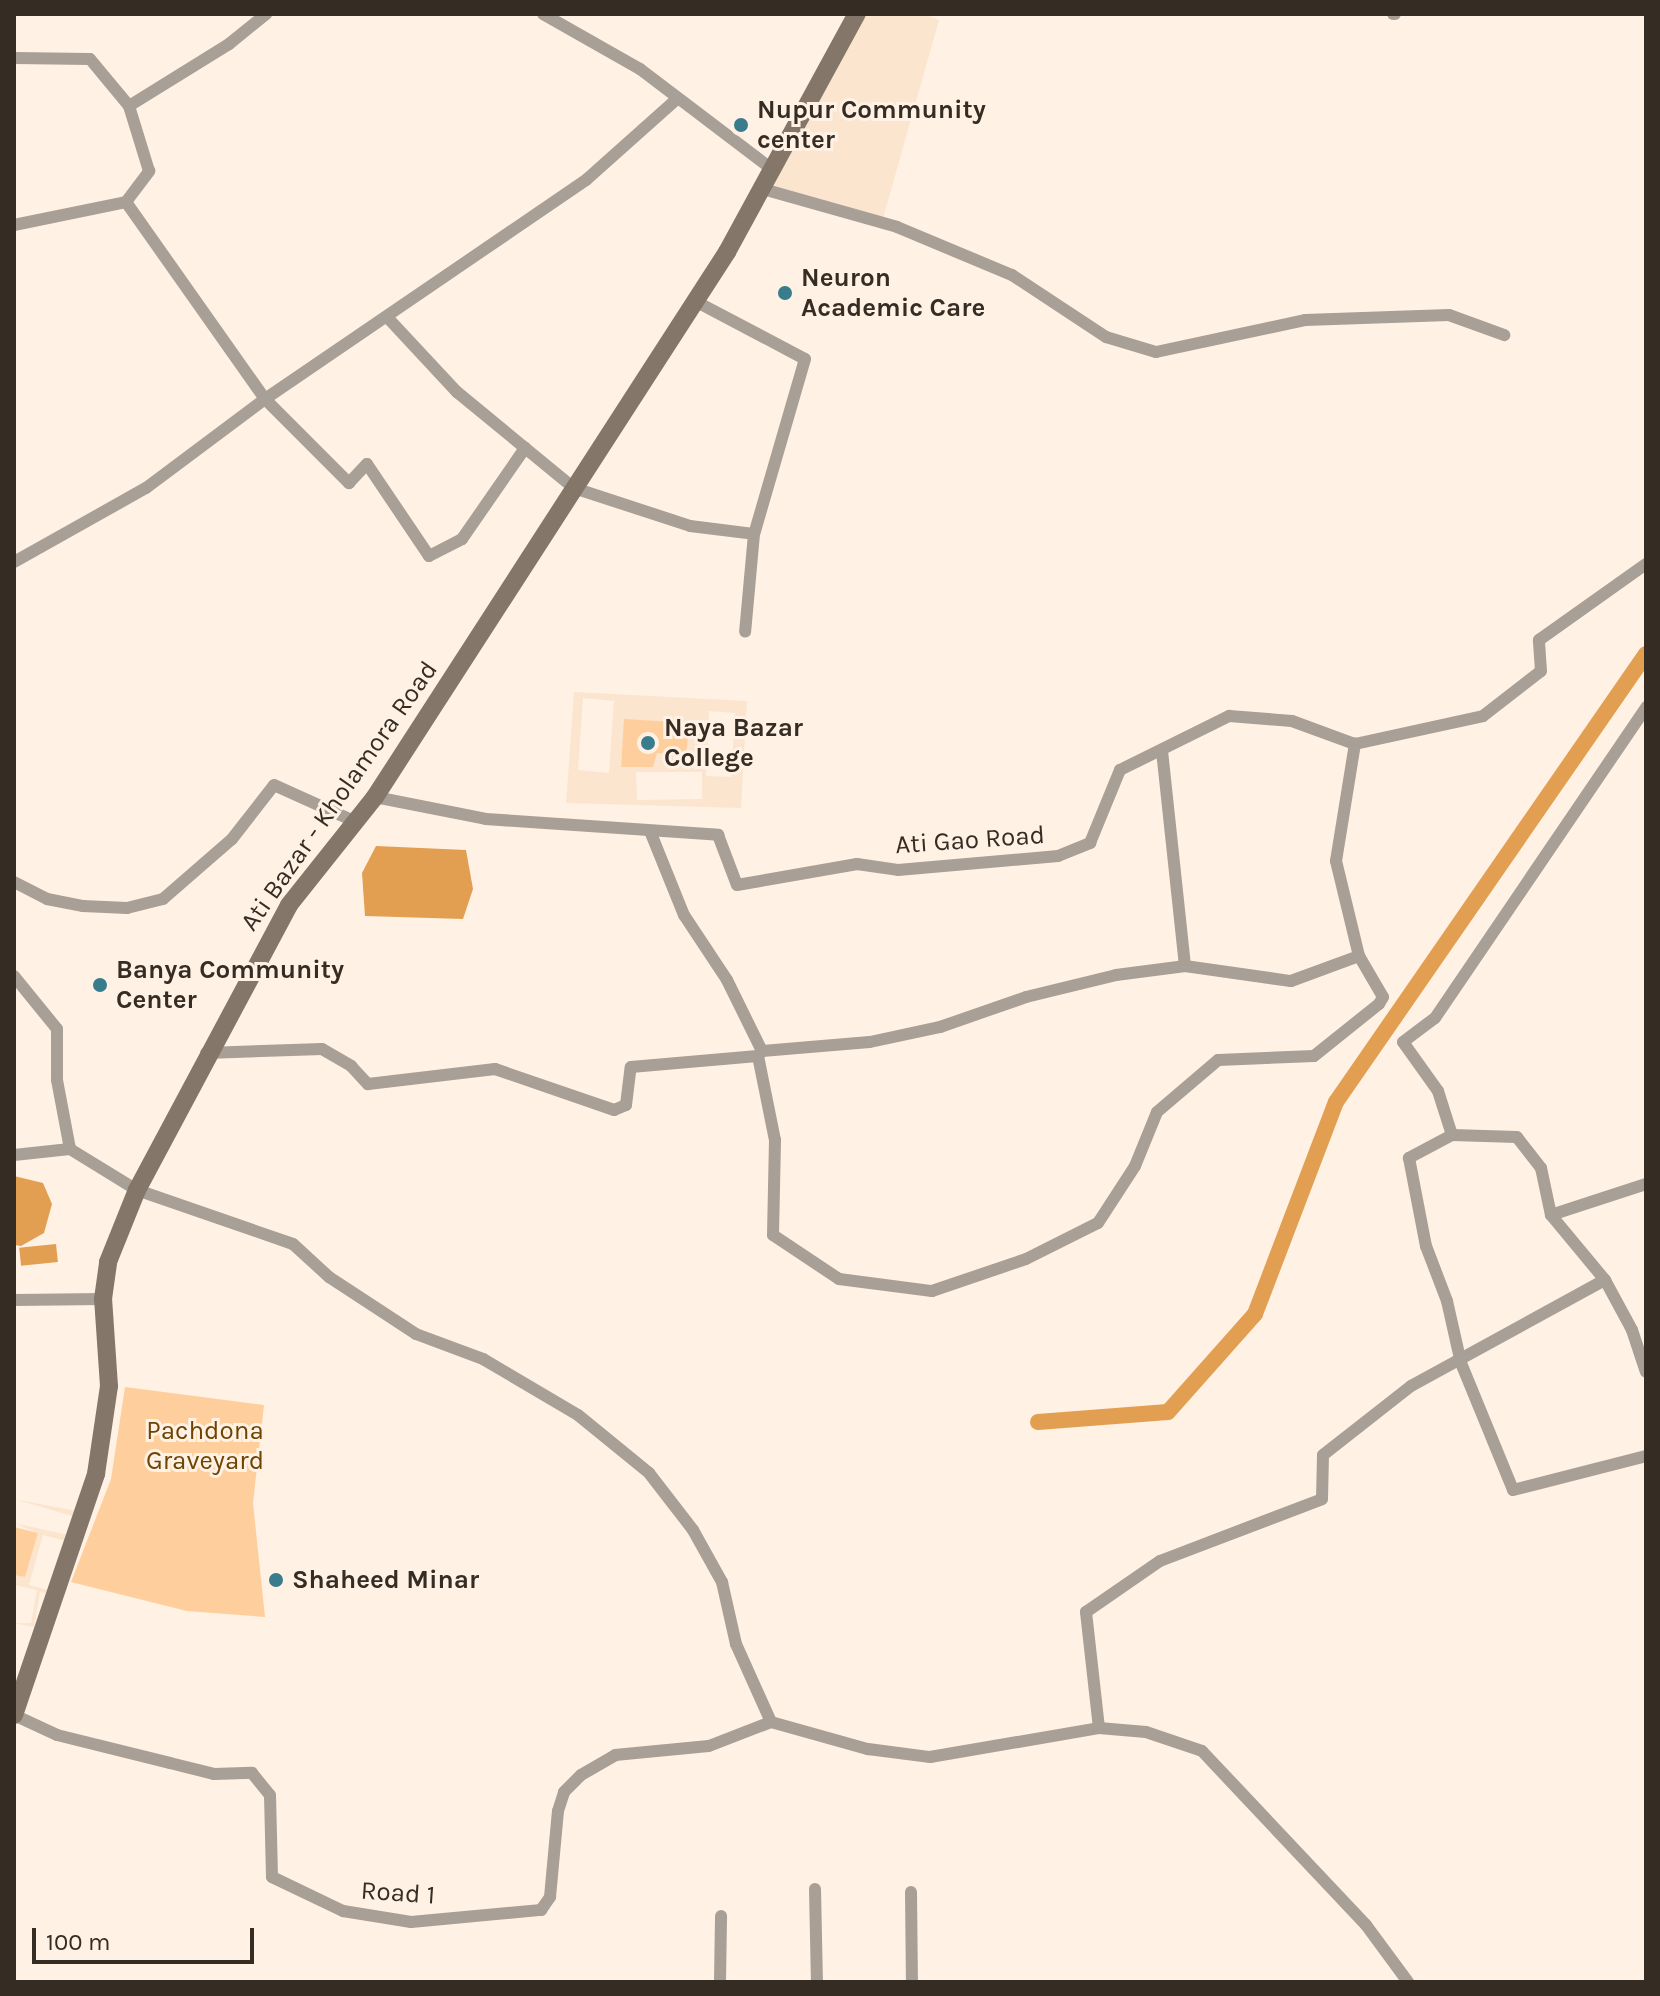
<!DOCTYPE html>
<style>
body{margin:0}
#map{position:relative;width:1660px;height:1996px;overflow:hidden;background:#fff1e4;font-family:Karla,sans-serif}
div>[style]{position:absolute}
.built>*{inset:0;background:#fbe5ce}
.green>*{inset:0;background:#fecf9c}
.water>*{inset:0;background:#e29f51;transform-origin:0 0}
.canal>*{height:16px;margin:-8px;padding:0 8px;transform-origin:8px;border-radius:8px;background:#e29f51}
.street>*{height:12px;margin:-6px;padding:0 6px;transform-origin:6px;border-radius:6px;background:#a89f96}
.secondary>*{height:18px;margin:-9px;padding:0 9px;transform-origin:9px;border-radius:9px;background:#847769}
.dots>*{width:22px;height:22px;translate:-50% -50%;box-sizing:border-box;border:4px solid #fff1e4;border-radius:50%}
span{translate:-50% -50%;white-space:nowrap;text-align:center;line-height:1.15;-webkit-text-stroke:6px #fff1e4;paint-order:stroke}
.poi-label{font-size:26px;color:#352c24;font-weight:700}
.left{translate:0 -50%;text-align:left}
.street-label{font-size:26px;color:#352c24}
.park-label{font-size:26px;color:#6f4403}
.frame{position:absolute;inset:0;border:16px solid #352c24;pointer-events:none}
.scale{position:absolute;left:32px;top:1928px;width:222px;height:36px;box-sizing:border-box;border:4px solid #352c24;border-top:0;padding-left:10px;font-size:24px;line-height:28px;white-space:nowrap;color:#352c24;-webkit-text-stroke:6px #fff1e4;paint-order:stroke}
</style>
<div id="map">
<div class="built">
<i style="clip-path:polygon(857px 14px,925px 14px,939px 20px,882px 222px,763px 189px)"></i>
<i style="clip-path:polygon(evenodd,574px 692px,747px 701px,741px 808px,566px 803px,574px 692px,583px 698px,614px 701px,609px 773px,578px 770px,583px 698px,574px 692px,709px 711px,735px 713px,731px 777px,706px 776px,709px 711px,574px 692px,625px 720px,677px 727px,682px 733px,656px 753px,621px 767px,625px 720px,574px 692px,636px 772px,702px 772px,702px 799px,637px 800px,636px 772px)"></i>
<i style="clip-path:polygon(evenodd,14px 1499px,76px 1511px,51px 1594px,40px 1592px,34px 1627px,14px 1623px,31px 1623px,37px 1590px,14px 1585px,14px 1575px,25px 1577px,38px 1533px,14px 1523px,68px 1535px,72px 1516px,14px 1499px,43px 1535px,65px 1541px,51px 1591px,29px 1585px,43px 1535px)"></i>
</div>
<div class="green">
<i style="clip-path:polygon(624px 719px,674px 722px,688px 736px,686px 756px,657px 753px,653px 767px,621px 767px)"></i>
<i style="clip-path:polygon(125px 1387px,264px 1405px,253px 1503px,265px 1617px,187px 1611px,71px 1582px,111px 1479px)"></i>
<i style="clip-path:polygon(14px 1527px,38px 1533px,25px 1577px,14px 1575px)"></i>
</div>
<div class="water">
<i style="clip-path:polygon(376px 846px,466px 850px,473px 889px,463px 919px,365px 916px,362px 873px)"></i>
<i style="clip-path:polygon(14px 1176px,43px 1183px,52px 1204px,44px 1233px,21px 1246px,14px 1245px)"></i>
<i style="left:56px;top:1244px;width:18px;height:37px;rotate:84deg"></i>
</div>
<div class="canal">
<i style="left:1038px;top:1422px;width:130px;rotate:-4.4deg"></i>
<i style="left:1168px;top:1412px;width:131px;rotate:-48.4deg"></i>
<i style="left:1255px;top:1314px;width:227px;rotate:-69.1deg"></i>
<i style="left:1336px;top:1102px;width:545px;rotate:-55.32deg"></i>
</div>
<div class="street">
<i style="left:543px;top:14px;width:112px;rotate:29.6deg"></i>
<i style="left:640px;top:69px;width:167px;rotate:37.2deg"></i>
<i style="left:1393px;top:14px;width:2px"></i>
<i style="left:14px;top:58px;width:76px;rotate:0.8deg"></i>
<i style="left:90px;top:59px;width:61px;rotate:50.3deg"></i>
<i style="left:763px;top:189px;width:139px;rotate:15.8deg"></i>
<i style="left:897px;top:227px;width:125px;rotate:22.7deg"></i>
<i style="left:1012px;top:275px;width:113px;rotate:33.4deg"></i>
<i style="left:1106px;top:337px;width:52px;rotate:16.7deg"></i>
<i style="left:1156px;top:352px;width:152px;rotate:-12.1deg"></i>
<i style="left:1305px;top:320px;width:144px;rotate:-2deg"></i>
<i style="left:1449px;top:315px;width:59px;rotate:20deg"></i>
<i style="left:126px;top:202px;width:241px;rotate:54.8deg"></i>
<i style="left:265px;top:399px;width:119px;rotate:45deg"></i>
<i style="left:349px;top:483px;width:26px;rotate:-47deg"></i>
<i style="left:367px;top:464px;width:111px;rotate:56deg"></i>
<i style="left:429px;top:556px;width:37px;rotate:-27deg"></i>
<i style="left:462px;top:539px;width:111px;rotate:-55.3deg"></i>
<i style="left:14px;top:225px;width:114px;rotate:-11.6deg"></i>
<i style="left:126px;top:202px;width:39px;rotate:-53deg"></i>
<i style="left:149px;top:171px;width:68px;rotate:-107.1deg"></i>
<i style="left:129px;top:106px;width:118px;rotate:-31.8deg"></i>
<i style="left:229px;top:44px;width:48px;rotate:-39deg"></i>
<i style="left:695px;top:301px;width:124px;rotate:27.8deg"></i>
<i style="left:805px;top:359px;width:182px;rotate:106.2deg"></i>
<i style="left:754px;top:534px;width:98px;rotate:95.2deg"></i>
<i style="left:387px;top:317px;width:103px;rotate:47deg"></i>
<i style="left:457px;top:392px;width:151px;rotate:39.4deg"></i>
<i style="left:574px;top:488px;width:122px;rotate:18.1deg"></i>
<i style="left:690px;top:526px;width:64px;rotate:7.1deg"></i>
<i style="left:14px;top:562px;width:151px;rotate:-29.3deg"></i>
<i style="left:146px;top:488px;width:149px;rotate:-36.8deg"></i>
<i style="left:265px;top:399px;width:389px;rotate:-34.3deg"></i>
<i style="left:586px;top:180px;width:122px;rotate:-41.7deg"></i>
<i style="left:375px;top:797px;width:113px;rotate:11.2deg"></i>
<i style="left:486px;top:819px;width:233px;rotate:3.9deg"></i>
<i style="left:718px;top:835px;width:53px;rotate:69.2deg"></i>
<i style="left:737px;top:885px;width:122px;rotate:-9.9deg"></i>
<i style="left:857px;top:864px;width:41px;rotate:8.3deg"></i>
<i style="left:898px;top:870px;width:161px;rotate:-5deg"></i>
<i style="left:1058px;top:856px;width:35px;rotate:-22deg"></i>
<i style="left:1090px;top:843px;width:79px;rotate:-67.7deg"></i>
<i style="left:1120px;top:770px;width:122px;rotate:-26.4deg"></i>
<i style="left:1229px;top:716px;width:63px;rotate:4.5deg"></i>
<i style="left:1292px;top:721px;width:67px;rotate:20.1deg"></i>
<i style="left:1355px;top:744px;width:131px;rotate:-12.3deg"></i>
<i style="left:1483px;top:716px;width:73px;rotate:-37.8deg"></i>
<i style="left:1541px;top:671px;width:31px;rotate:-94deg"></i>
<i style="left:1539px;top:640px;width:131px;rotate:-35.4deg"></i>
<i style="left:650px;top:831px;width:91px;rotate:68deg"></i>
<i style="left:684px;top:915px;width:78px;rotate:56.5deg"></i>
<i style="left:727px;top:980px;width:79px;rotate:63.8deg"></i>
<i style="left:762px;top:1051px;width:6px;rotate:129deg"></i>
<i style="left:758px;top:1056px;width:86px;rotate:78.6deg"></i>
<i style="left:775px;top:1140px;width:95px;rotate:91.2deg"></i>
<i style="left:773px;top:1235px;width:79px;rotate:33.7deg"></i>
<i style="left:839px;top:1279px;width:94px;rotate:7.4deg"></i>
<i style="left:932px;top:1291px;width:99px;rotate:-18.8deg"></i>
<i style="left:1026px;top:1259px;width:80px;rotate:-26.6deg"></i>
<i style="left:1098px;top:1223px;width:68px;rotate:-57deg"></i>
<i style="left:1135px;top:1166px;width:58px;rotate:-67.8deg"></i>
<i style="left:1157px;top:1112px;width:80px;rotate:-40.4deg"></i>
<i style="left:1218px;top:1060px;width:96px;rotate:-2.4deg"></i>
<i style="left:1314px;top:1056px;width:83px;rotate:-38.7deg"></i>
<i style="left:1379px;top:1004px;width:8px;rotate:-60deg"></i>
<i style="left:1383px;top:997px;width:48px;rotate:-120.3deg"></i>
<i style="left:1359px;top:956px;width:98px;rotate:-103.6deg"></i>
<i style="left:1336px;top:861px;width:119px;rotate:-80.8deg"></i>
<i style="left:14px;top:882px;width:37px;rotate:27deg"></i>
<i style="left:47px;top:899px;width:37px;rotate:11deg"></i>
<i style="left:83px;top:906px;width:44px;rotate:2.6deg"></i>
<i style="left:127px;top:908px;width:37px;rotate:-14deg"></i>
<i style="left:163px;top:899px;width:91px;rotate:-41deg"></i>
<i style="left:232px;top:839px;width:68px;rotate:-52.1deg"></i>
<i style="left:274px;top:785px;width:90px;rotate:24.3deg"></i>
<i style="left:1185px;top:966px;width:107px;rotate:8.1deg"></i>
<i style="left:1291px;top:981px;width:72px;rotate:-20.2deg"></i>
<i style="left:14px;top:976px;width:68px;rotate:50.9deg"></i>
<i style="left:57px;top:1029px;width:51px;rotate:90deg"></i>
<i style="left:57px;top:1080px;width:70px;rotate:79.3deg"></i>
<i style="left:70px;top:1149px;width:79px;rotate:31.5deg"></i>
<i style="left:137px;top:1190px;width:165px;rotate:19.1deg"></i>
<i style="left:293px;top:1244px;width:49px;rotate:42.5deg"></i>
<i style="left:329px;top:1277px;width:104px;rotate:33.2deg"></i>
<i style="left:416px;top:1334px;width:72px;rotate:20.5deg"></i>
<i style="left:483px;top:1359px;width:110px;rotate:30.5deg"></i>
<i style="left:578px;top:1415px;width:92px;rotate:39.2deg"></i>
<i style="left:649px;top:1473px;width:72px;rotate:52.3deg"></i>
<i style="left:693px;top:1530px;width:60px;rotate:60.9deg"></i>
<i style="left:722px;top:1582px;width:64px;rotate:77.3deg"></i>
<i style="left:736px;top:1644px;width:85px;rotate:65.8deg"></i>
<i style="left:771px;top:1722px;width:101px;rotate:15.6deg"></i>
<i style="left:868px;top:1749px;width:63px;rotate:7.4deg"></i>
<i style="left:930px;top:1757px;width:171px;rotate:-9.7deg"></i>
<i style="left:1099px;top:1728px;width:47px;rotate:4.9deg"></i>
<i style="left:1146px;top:1732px;width:59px;rotate:18.7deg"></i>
<i style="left:1202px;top:1751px;width:239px;rotate:46.7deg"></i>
<i style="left:1366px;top:1925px;width:71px;rotate:53.6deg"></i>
<i style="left:762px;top:1051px;width:108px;rotate:-4.8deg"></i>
<i style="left:870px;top:1042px;width:72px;rotate:-12.1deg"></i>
<i style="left:940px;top:1027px;width:91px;rotate:-19.2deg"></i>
<i style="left:1026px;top:997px;width:93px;rotate:-13.7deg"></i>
<i style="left:1116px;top:975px;width:70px;rotate:-7.4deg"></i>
<i style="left:1185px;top:966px;width:216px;rotate:-96.1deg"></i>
<i style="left:206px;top:1053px;width:116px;rotate:-2deg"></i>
<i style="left:322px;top:1049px;width:34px;rotate:30deg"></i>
<i style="left:351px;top:1066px;width:25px;rotate:47deg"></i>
<i style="left:368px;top:1084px;width:128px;rotate:-6.7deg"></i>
<i style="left:495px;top:1069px;width:126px;rotate:19deg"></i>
<i style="left:614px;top:1110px;width:13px;rotate:-23deg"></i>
<i style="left:626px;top:1105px;width:38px;rotate:-83deg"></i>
<i style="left:631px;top:1067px;width:127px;rotate:-5deg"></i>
<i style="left:1452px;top:1135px;width:49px;rotate:151.9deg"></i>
<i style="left:1409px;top:1158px;width:90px;rotate:79.1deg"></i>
<i style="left:1426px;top:1246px;width:59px;rotate:69.1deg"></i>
<i style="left:1447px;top:1301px;width:64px;rotate:77.3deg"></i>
<i style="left:1461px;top:1363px;width:137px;rotate:67.7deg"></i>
<i style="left:1513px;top:1490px;width:137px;rotate:-14.3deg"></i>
<i style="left:14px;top:1155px;width:56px;rotate:-6.1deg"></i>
<i style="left:1646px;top:1184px;width:100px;rotate:161.9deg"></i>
<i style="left:1551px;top:1215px;width:85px;rotate:50.3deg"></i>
<i style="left:1605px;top:1280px;width:57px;rotate:61.6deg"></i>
<i style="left:1632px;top:1330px;width:44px;rotate:71.6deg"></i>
<i style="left:1551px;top:1215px;width:48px;rotate:-102deg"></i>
<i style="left:1541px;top:1168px;width:39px;rotate:-128deg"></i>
<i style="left:1517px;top:1137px;width:65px;rotate:-178.2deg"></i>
<i style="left:1452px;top:1135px;width:46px;rotate:-107.7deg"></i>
<i style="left:1438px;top:1091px;width:60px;rotate:-125.5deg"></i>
<i style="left:1403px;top:1042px;width:40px;rotate:-37deg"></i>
<i style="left:1435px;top:1018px;width:376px;rotate:-55.8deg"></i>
<i style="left:14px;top:1300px;width:89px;rotate:-0.6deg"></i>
<i style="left:14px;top:1715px;width:47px;rotate:24.9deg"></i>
<i style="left:57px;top:1735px;width:116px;rotate:13.9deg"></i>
<i style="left:170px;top:1763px;width:45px;rotate:14deg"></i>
<i style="left:214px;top:1774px;width:38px;rotate:-2deg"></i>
<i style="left:252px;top:1773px;width:28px;rotate:51deg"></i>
<i style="left:270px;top:1795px;width:82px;rotate:88.6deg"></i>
<i style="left:272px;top:1877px;width:79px;rotate:25.6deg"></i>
<i style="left:343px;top:1911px;width:69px;rotate:9.2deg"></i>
<i style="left:411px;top:1922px;width:131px;rotate:-5.3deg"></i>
<i style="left:541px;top:1910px;width:16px;rotate:-55deg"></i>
<i style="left:550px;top:1897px;width:86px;rotate:-84.7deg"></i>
<i style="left:558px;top:1811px;width:20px;rotate:-72deg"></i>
<i style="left:564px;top:1792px;width:24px;rotate:-45deg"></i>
<i style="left:581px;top:1775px;width:39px;rotate:-30deg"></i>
<i style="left:615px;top:1755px;width:94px;rotate:-5.5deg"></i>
<i style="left:709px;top:1746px;width:66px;rotate:-21.2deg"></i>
<i style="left:1099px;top:1728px;width:117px;rotate:-96.4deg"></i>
<i style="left:1086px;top:1612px;width:90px;rotate:-34.6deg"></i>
<i style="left:1160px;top:1561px;width:173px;rotate:-20.9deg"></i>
<i style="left:1322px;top:1499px;width:44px;rotate:-88.7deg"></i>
<i style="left:1323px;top:1455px;width:112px;rotate:-38.1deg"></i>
<i style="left:1411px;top:1386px;width:221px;rotate:-28.7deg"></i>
<i style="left:815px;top:1889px;width:93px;rotate:88.8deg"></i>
<i style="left:911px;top:1892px;width:90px;rotate:89.4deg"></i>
<i style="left:720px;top:1982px;width:66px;rotate:-89.1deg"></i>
</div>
<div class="secondary">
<i style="left:14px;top:1715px;width:255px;rotate:-71.2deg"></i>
<i style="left:96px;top:1474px;width:89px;rotate:-81.6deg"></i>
<i style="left:109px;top:1386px;width:87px;rotate:-93.9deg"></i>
<i style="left:103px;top:1299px;width:37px;rotate:-82deg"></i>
<i style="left:108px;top:1262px;width:78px;rotate:-68.1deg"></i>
<i style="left:137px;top:1190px;width:323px;rotate:-61.9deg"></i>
<i style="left:289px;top:905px;width:138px;rotate:-51.5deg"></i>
<i style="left:375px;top:797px;width:649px;rotate:-57.14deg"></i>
<i style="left:727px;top:252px;width:271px;rotate:-61.4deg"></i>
</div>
<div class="dots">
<i style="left:741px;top:125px;background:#397c8c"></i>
<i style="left:785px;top:293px;background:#397c8c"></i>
<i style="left:648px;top:743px;background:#397c8c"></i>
<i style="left:100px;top:985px;background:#397c8c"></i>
<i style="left:276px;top:1580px;background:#397c8c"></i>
</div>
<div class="poi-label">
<span class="left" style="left:757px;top:125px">Nupur Community<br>center</span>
<span class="left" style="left:801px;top:293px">Neuron<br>Academic Care</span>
<span class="left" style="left:664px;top:743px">Naya Bazar<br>College</span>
<span class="left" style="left:116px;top:985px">Banya Community<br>Center</span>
<span class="left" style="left:292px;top:1580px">Shaheed Minar</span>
</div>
<div class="street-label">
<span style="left:339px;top:796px;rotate:-55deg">Ati Bazar - Kholamora Road</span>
<span style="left:970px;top:840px;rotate:-4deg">Ati Gao Road</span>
<span style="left:398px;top:1893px;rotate:4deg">Road 1</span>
</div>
<div class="park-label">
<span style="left:205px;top:1446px">Pachdona<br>Graveyard</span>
</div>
<div class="frame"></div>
<div class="scale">100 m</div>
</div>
